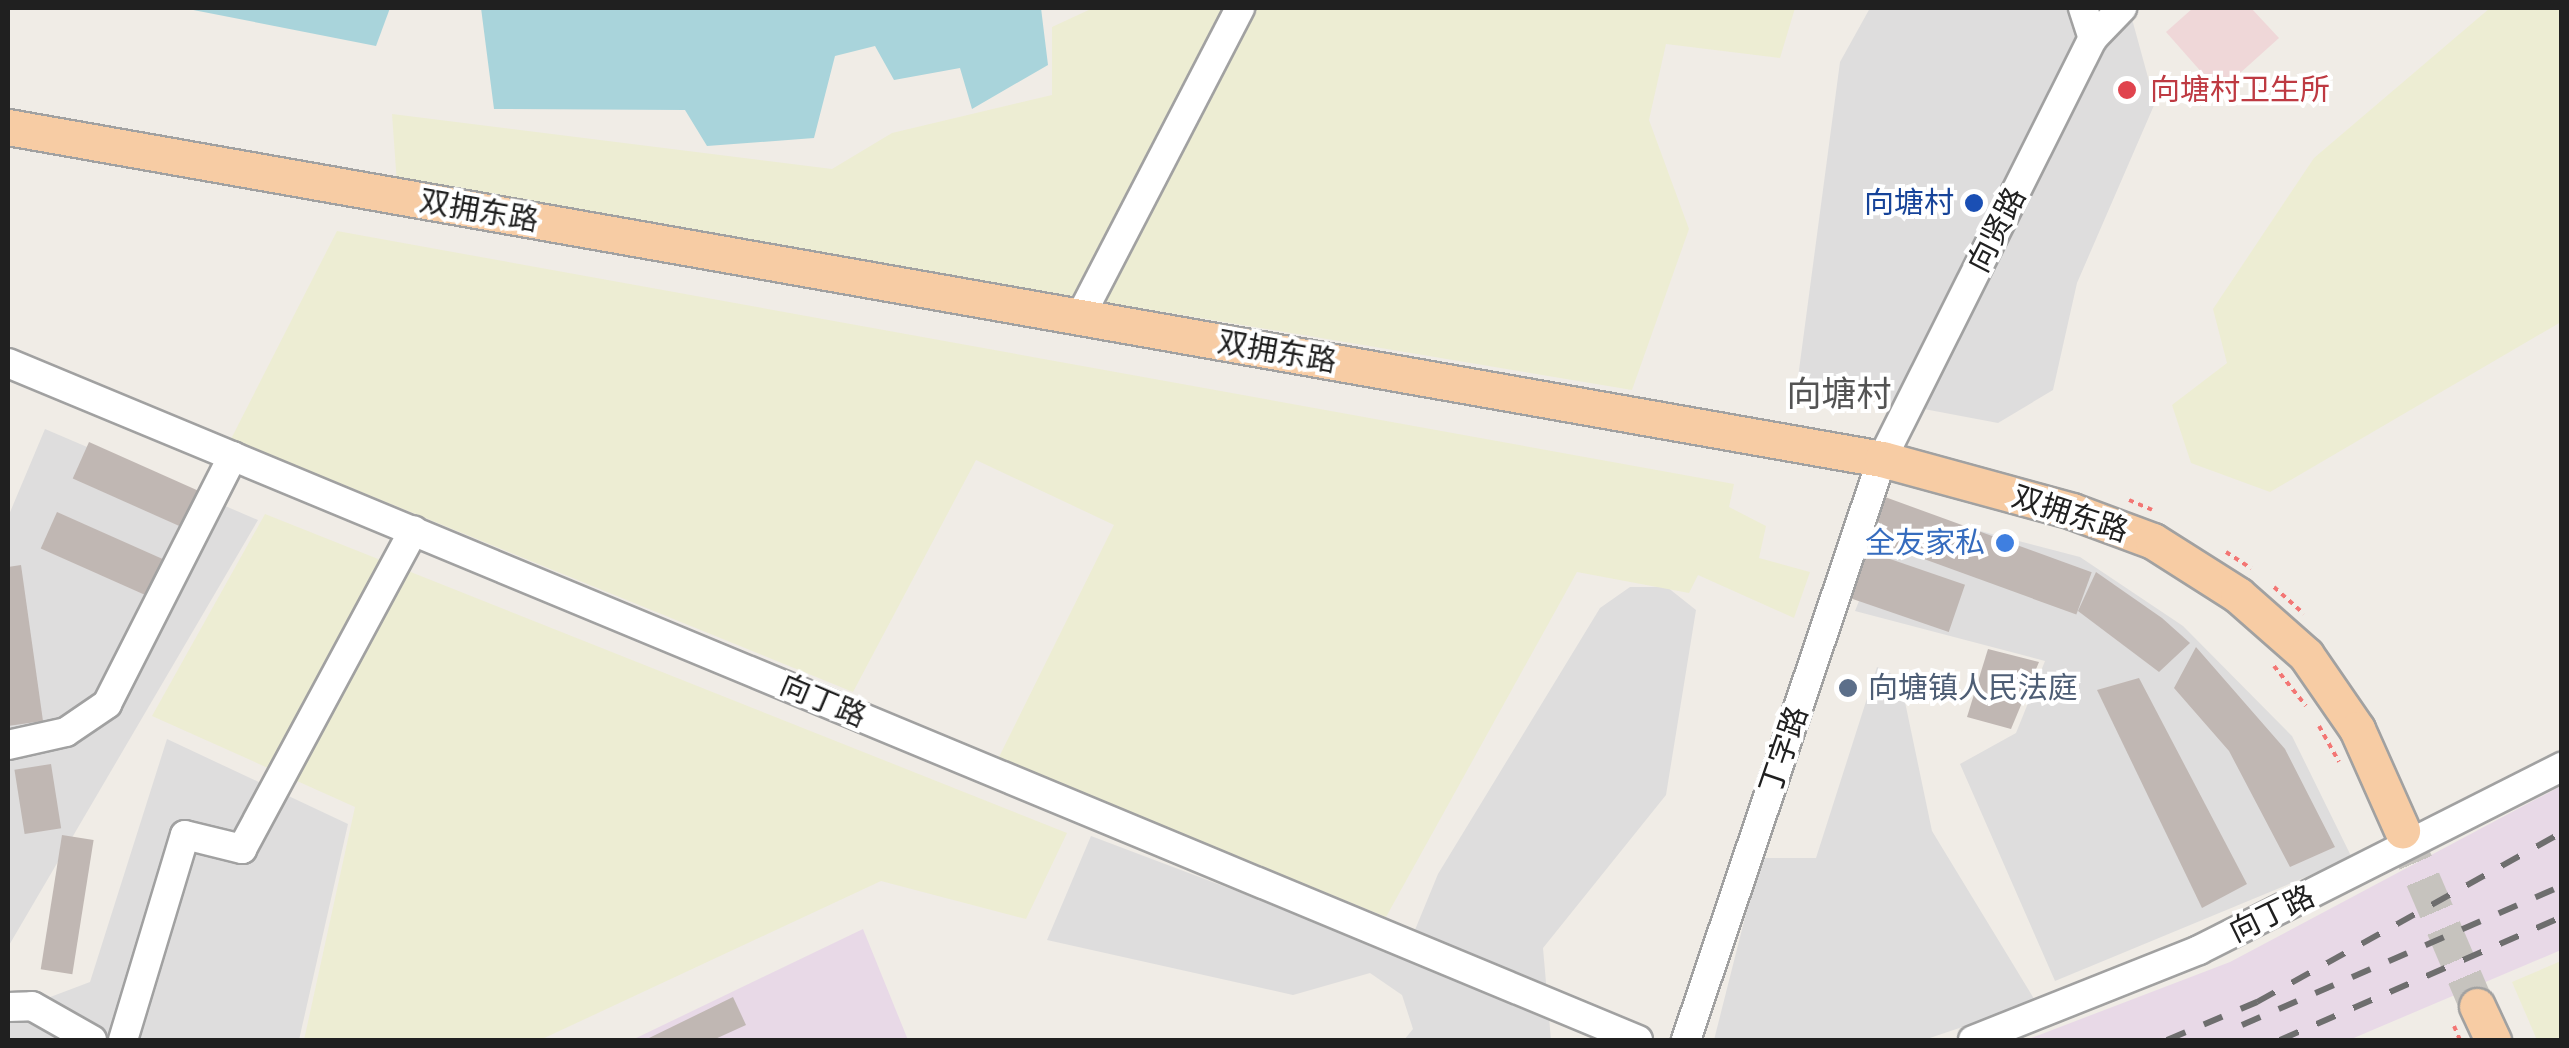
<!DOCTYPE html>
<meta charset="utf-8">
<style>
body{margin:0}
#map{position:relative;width:2569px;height:1048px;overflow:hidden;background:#f0ece6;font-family:Cabin,"Noto Sans SC",sans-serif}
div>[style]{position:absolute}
.residential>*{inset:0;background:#dedddd}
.commercial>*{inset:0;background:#efd7d8}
.industrial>*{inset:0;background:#e8d9e7}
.farmland>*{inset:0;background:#ededd3}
.water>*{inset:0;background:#a9d4db}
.building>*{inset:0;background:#c0b7b3;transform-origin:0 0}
.major-tunnel>*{height:35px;margin-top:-17.5px;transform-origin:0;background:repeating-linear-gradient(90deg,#c6c3be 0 35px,transparent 0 53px)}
.path>*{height:4px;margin-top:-2px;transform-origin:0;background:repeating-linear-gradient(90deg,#f37674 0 5px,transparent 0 10px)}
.roads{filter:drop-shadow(2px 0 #a1a1a1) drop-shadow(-2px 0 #a1a1a1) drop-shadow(0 2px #a1a1a1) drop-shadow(0 -2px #a1a1a1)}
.minor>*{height:28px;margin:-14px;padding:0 14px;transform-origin:14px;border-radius:14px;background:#fff}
.major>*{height:35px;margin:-17.5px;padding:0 17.5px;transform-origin:17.5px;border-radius:17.5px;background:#f7cca4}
.rail>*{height:6px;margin-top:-3px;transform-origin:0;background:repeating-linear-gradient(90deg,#6e6e6e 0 20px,transparent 0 40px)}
.dots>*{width:28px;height:28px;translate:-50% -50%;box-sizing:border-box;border:5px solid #fff;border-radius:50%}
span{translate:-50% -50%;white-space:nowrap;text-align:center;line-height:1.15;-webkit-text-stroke:8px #fff;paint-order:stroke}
.health-label{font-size:30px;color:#be3a42}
.left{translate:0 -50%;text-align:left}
.transit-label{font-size:30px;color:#164399}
.right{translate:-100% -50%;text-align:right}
.street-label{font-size:30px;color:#202020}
.shop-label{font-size:30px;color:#366cbe}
.service-label{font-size:30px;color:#4e5e75}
.quarter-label{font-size:35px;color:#535353}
.frame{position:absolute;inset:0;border:10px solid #202020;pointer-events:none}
</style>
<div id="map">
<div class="residential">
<i style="clip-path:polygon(1870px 8px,2129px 8px,2155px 103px,2077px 283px,2053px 390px,1998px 423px,1797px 385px,1840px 62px)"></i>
<i style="clip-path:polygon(45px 429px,258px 520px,8px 947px,8px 517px)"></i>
<i style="clip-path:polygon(1896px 509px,2080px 557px,2183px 626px,2292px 736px,2352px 858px,2055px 981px,1960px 764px,2016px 733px,2045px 661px,1855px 611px)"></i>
<i style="clip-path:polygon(1630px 587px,1667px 587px,1696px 610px,1666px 795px,1543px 948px,1551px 1040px,1404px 1040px,1413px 1029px,1402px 995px,1370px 973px,1293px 995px,1047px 940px,1091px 836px,1390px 949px,1410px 942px,1438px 874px,1600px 608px)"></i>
<i style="clip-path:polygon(1877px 667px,1900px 678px,1932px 831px,2036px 1002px,1924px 1040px,1714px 1040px,1760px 858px,1816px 858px)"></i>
<i style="clip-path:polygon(167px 739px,348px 824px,299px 1040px,8px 1040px,8px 1013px,90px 982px)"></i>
</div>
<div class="commercial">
<i style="clip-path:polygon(2193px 8px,2251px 8px,2279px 38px,2219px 92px,2166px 32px)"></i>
</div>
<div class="industrial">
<i style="clip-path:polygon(2561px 786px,2561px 950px,2349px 1040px,2026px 1040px,2230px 962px)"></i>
<i style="clip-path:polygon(863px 929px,908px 1040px,632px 1040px)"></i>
</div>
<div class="farmland">
<i style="clip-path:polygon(1093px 8px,1795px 8px,1780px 58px,1666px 44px,1649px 120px,1689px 229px,1632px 390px,397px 184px,392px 114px,832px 169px,892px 133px,1052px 95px,1052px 27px)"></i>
<i style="clip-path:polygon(2490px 8px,2561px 8px,2561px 322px,2270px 492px,2191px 463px,2172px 405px,2227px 363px,2213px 309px,2314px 158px)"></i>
<i style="clip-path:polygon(337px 231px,1734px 484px,1729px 507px,1766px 526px,1759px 558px,1810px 572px,1794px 618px,1698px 575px,1689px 593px,1577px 572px,1386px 917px,998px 759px,1114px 525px,976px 460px,853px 692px,231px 439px)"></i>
<i style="clip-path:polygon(265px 514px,1067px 833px,1026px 919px,881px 881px,540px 1040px,304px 1040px,355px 807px,152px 716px)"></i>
<i style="clip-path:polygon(2561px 961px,2561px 1040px,2537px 1040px,2512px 982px)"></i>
</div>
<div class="water">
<i style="clip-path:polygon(183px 8px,390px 8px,376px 46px)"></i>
<i style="clip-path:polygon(481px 8px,1041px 8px,1048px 65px,972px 109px,960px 68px,894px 80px,875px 46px,835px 56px,814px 138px,707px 146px,685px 110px,494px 109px)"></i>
</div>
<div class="building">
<i style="left:89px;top:442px;width:124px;height:40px;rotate:24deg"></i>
<i style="left:1885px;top:497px;width:220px;height:45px;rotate:20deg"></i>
<i style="left:57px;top:512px;width:123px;height:40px;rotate:24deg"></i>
<i style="left:1861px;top:549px;width:110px;height:50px;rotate:19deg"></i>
<i style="clip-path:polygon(21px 565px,43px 721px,8px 726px,8px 567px)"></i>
<i style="clip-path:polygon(2096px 572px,2162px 618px,2190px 643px,2159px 672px,2078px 611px)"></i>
<i style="clip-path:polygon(2196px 647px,2285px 749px,2335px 847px,2290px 867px,2229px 751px,2174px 688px)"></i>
<i style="clip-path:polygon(1988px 649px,2039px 662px,2011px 729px,1967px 717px)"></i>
<i style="clip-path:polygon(2139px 678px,2247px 884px,2202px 908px,2097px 690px)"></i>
<i style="left:51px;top:764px;width:65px;height:37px;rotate:81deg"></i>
<i style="left:62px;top:835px;width:32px;height:136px;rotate:9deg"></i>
<i style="clip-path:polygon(733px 997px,746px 1025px,713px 1040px,645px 1040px)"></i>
</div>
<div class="major-tunnel">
<i style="left:2402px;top:830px;width:191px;rotate:66.9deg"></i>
</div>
<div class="path">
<i style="left:2129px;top:500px;width:25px;rotate:23deg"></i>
<i style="left:2226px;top:552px;width:30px;rotate:33deg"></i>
<i style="left:2274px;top:587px;width:40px;rotate:42deg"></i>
<i style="left:2274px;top:666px;width:51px;rotate:51.3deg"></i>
<i style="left:2319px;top:726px;width:41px;rotate:60.9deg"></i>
<i style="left:2454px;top:1026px;width:15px;rotate:67deg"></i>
</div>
<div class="roads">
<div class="minor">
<i style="left:2083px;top:8px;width:32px;rotate:72deg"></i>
<i style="left:1080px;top:317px;width:348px;rotate:-62.6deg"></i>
<i style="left:8px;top:363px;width:1765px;rotate:22.55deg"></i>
<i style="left:8px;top:745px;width:59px;rotate:-12.6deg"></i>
<i style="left:66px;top:732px;width:50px;rotate:-34.3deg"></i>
<i style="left:107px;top:704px;width:278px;rotate:-63.1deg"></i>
<i style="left:8px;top:1007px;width:24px;rotate:-2deg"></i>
<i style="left:32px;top:1006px;width:69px;rotate:29.5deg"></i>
<i style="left:123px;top:1040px;width:214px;rotate:-73.2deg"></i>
<i style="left:185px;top:835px;width:59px;rotate:13.8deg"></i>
<i style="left:242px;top:849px;width:362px;rotate:-61.7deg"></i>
<i style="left:1686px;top:1040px;width:613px;rotate:-71.36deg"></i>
<i style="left:1882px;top:459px;width:471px;rotate:-63.4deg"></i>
<i style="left:2093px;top:38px;width:42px;rotate:-46deg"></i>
<i style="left:1973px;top:1040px;width:243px;rotate:-21.7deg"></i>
<i style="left:2199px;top:950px;width:407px;rotate:-26.8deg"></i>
</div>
<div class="major">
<i style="left:8px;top:127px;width:1903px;rotate:10.05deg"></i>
<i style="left:1882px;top:459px;width:197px;rotate:15.3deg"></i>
<i style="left:2072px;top:511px;width:86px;rotate:20.3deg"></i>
<i style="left:2153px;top:541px;width:101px;rotate:32.4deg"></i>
<i style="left:2238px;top:595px;width:91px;rotate:41.4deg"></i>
<i style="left:2306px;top:655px;width:90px;rotate:55.4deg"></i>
<i style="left:2357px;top:729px;width:111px;rotate:66deg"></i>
<i style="left:2477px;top:1006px;width:38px;rotate:65deg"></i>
</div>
</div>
<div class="rail">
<i style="left:2242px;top:1025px;width:349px;rotate:-23.5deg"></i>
<i style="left:2167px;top:1040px;width:98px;rotate:-22.9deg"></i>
<i style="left:2257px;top:1002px;width:349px;rotate:-29.1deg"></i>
<i style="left:2280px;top:1040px;width:308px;rotate:-23.6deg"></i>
</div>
<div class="dots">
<i style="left:2127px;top:90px;background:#e0444e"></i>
<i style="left:1974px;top:203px;background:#1a4fb4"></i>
<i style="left:2005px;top:543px;background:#3f7fe0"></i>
<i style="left:1848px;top:688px;background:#5c6f8a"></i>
</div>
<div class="health-label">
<span class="left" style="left:2150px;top:90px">向塘村卫生所</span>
</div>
<div class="transit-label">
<span class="right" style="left:1954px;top:203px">向塘村</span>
</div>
<div class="street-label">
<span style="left:479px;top:211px;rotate:10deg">双拥东路</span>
<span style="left:1997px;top:230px;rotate:-63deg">向贤路</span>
<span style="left:1277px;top:352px;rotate:10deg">双拥东路</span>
<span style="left:2070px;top:514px;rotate:18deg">双拥东路</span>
<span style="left:823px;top:701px;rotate:23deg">向丁路</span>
<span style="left:1784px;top:750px;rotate:-71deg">丁字路</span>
<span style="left:2272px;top:914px;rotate:-26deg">向丁路</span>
</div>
<div class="shop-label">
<span class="right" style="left:1985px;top:543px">全友家私</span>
</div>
<div class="service-label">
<span class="left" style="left:1868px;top:688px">向塘镇人民法庭</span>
</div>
<div class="quarter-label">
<span style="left:1839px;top:394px">向塘村</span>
</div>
<div class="frame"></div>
</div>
